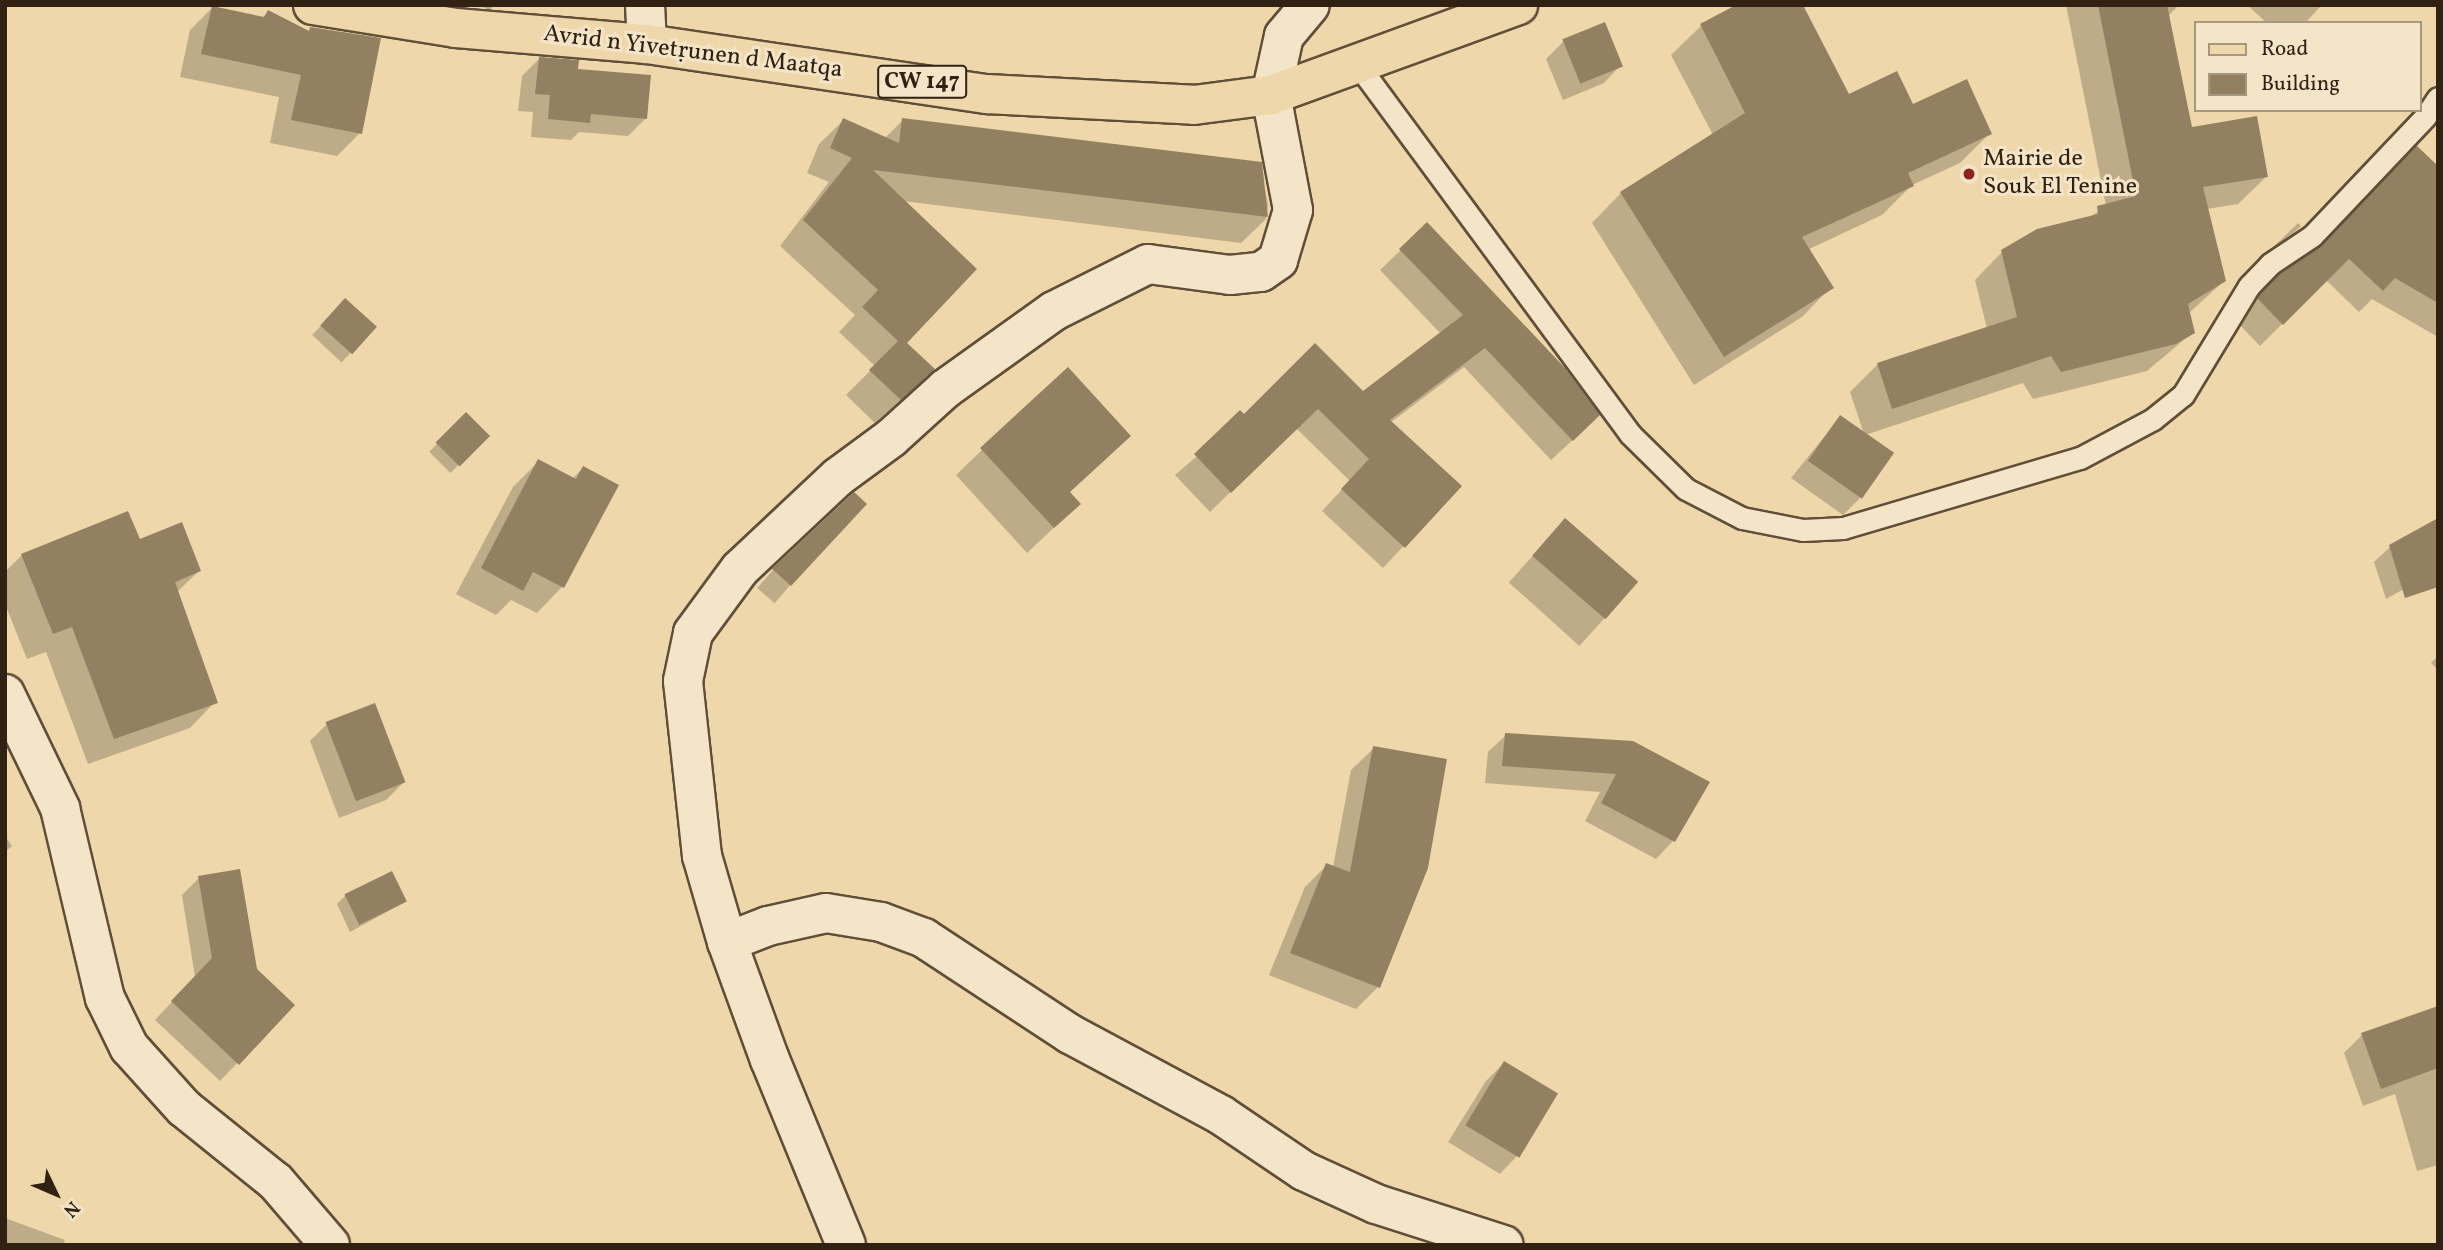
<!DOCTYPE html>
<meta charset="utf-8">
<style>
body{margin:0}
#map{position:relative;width:2443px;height:1250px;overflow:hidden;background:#eed7aa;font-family:Vollkorn,serif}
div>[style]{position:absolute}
.shadow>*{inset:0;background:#0003;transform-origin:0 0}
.building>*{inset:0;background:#938061;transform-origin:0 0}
.roads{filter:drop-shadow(2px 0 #604e38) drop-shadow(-2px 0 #604e38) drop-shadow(0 2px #604e38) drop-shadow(0 -2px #604e38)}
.service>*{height:21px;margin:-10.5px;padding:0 10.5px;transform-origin:10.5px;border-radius:10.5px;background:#f4e5c8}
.minor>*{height:38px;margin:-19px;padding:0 19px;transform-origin:19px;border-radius:19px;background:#f4e5c8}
.tertiary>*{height:38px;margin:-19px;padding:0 19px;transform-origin:19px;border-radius:19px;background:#f4e5c8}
.secondary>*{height:38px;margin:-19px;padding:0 19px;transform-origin:19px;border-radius:19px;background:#f4e5c8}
.primary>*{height:38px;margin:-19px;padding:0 19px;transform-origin:19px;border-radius:19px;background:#eed7aa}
.dots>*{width:19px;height:19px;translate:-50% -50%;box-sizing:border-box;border:4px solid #f4e5c8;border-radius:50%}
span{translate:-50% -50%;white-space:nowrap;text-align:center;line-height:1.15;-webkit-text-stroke:6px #f4e5c8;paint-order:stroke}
.shield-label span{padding:2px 5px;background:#f4e5c8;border:2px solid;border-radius:5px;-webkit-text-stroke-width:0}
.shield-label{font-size:23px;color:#302112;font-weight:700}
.street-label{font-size:24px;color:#302112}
.poi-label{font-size:24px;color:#302112}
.left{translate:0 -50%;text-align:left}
.frame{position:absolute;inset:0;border:7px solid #302112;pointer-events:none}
.legend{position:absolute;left:2194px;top:21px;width:228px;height:91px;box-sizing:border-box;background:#f4e5c8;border:2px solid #a6977f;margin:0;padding:9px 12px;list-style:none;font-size:21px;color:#302112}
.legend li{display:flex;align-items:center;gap:14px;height:35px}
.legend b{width:35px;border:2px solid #a6977f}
.north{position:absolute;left:21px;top:1159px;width:70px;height:70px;-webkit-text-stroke:5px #f4e5c8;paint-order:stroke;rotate:134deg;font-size:19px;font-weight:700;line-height:28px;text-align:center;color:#302112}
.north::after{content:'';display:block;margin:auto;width:24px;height:32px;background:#302112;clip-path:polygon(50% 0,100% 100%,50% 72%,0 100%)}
</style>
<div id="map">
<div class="shadow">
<i style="clip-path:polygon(477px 5px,494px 5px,490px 10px)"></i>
<i style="clip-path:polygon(1740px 5px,1848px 96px,1912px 107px,1990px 133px,1960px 163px,1912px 185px,1882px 215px,1807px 250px,1831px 287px,1802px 317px,1694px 385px,1592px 223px,1621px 193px,1713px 135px,1671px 55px,1701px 26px)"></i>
<i style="clip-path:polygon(2066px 5px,2179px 5px,2169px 15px,2190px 129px,2266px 177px,2238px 204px,2207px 209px,2224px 281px,2189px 313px,2193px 332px,2147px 371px,2033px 399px,2023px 383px,1865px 435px,1860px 498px,1843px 515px,1791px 478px,1840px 417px,1864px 434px,1850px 392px,1878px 364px,1987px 329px,1975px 280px,2002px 252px,2087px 219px,2106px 206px)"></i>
<i style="clip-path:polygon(2247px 5px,2322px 5px,2305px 23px,2267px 23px)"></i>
<i style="clip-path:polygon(213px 7px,262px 18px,268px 12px,307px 32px,311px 29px,360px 133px,337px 156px,270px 143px,279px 97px,180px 77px,190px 30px)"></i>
<i style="clip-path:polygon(1564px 41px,1621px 65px,1604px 83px,1563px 100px,1546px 59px)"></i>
<i style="clip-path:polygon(539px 59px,576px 70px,645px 119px,628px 136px,579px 132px,571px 140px,531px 137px,533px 112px,518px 111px,522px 76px)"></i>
<i style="clip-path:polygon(844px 120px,885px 138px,903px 120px,1260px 164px,1268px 205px,1266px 219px,1241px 243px,903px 201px,908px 393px,875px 423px,846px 395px,875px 366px,839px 332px,855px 315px,780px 246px,829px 182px,807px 173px,819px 144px)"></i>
<i style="clip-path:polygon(2298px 223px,2301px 226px,2283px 243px,2263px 257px)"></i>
<i style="clip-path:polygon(1427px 225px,1577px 436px,1551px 460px,1464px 367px,1390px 423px,1459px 487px,1383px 568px,1322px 511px,1350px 481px,1296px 428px,1210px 512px,1175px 475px,1244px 416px,1363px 393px,1441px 334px,1380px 270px)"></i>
<i style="clip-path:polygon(2319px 249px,2438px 265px,2438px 337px,2372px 299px,2359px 312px,2326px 280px,2260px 346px,2236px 321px,2280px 275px)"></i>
<i style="left:345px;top:300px;width:40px;height:48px;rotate:43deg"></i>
<i style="left:466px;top:415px;width:30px;height:52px;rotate:45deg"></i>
<i style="clip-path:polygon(982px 450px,1079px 504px,1027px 553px,956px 475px)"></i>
<i style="clip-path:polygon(539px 461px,572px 479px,583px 468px,617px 486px,562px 587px,537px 613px,511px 600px,496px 615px,456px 594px,513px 487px)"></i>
<i style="left:1565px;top:520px;width:95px;height:84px;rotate:42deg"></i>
<i style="clip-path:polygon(139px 541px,199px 571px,177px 592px,215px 702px,190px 728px,88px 764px,46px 652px,27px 659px,5px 604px,5px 572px,22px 555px)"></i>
<i style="clip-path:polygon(2390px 547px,2438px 570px,2386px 599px,2374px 562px)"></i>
<i style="left:773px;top:570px;width:23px;height:24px;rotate:41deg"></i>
<i style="clip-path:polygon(2438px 656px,2438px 670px,2431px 663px)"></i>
<i style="clip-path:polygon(327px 724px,404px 782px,386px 800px,339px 818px,310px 741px)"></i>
<i style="clip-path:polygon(1506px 735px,1633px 743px,1673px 841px,1656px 859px,1585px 821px,1600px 792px,1485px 783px,1488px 752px)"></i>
<i style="clip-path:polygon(1374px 748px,1378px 987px,1356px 1009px,1269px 975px,1305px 887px,1327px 865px,1333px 867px,1351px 770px)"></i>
<i style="clip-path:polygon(5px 836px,12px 846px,5px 852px)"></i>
<i style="clip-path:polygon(199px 878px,255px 970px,292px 1005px,220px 1081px,155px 1020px,195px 977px,182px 895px)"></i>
<i style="clip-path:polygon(345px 896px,405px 902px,350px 932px,337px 904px)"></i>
<i style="clip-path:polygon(2438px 1008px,2438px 1165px,2417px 1171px,2395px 1094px,2363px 1106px,2344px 1053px,2362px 1035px)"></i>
<i style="clip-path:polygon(1504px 1063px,1517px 1156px,1500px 1174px,1448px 1142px,1486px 1081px)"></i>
<i style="clip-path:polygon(5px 1218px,65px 1240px,63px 1245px,5px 1245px)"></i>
</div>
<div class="building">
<i style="clip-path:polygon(1736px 5px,1803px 5px,1849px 94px,1897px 71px,1913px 104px,1967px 79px,1992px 134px,1908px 173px,1914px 186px,1802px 237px,1834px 288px,1724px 357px,1620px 192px,1745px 113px,1700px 24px)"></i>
<i style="clip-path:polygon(2098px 5px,2167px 5px,2192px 127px,2257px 116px,2268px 177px,2203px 187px,2226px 281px,2188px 304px,2195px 333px,2176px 344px,2061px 372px,2051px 356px,1892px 409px,1877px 363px,2017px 317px,2001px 250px,2037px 229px,2098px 214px,2097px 206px,2136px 196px)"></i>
<i style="clip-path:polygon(212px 6px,264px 17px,268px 10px,309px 31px,310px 27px,381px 38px,362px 134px,291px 120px,301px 75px,201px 54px)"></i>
<i style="left:1605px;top:22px;width:48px;height:46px;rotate:68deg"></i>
<i style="clip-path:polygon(539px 57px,579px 60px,578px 69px,651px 75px,647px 119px,591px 114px,590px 123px,548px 119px,550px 95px,535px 94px)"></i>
<i style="clip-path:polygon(843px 118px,899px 143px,902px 118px,1262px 162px,1268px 217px,873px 170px,977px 269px,907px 343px,935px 369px,901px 400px,869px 370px,898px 341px,862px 307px,878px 290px,803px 220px,852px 158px,830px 148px)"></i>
<i style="clip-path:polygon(2416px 145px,2438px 166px,2438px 303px,2395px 278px,2383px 291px,2349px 259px,2283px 325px,2257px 298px,2259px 294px,2278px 274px,2321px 245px)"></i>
<i style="clip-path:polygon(1427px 222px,1565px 368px,1600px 415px,1573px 441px,1485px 348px,1390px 420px,1462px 486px,1405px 548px,1341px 489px,1369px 459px,1318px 409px,1231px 493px,1194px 454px,1240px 410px,1244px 414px,1315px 343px,1363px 391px,1463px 315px,1399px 249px)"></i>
<i style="left:345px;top:298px;width:43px;height:37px;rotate:42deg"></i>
<i style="clip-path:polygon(1068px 367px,1131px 436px,1070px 492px,1081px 504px,1054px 528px,980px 448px)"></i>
<i style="left:466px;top:412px;width:34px;height:43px;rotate:45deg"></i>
<i style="left:1840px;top:415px;width:66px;height:56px;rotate:35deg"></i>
<i style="clip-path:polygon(538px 459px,576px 479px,583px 466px,619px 485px,564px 588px,533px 572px,523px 591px,481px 568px)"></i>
<i style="clip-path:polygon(854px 492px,867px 504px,791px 586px,772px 569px)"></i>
<i style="clip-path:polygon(128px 511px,140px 539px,182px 522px,201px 571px,175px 582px,218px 703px,114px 739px,72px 627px,53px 634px,21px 554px)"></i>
<i style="left:1565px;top:518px;width:97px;height:50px;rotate:41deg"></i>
<i style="clip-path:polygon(2438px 518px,2438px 587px,2405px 598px,2389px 545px)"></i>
<i style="left:375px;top:703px;width:85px;height:53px;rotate:69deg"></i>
<i style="clip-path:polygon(1505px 733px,1633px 741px,1710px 782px,1675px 842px,1601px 803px,1616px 774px,1502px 766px)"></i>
<i style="clip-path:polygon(1373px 746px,1447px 759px,1428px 868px,1380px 988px,1290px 953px,1326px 863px,1350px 872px)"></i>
<i style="clip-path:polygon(240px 869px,257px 969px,295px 1005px,239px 1065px,171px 1001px,212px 958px,198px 876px)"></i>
<i style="left:392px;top:871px;width:34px;height:53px;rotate:64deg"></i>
<i style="clip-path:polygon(2438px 1006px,2438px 1068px,2381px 1089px,2361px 1033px)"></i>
<i style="left:1504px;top:1061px;width:63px;height:75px;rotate:31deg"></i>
</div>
<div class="roads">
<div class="service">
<i style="left:1358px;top:65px;width:458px;rotate:53.6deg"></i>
<i style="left:1630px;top:434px;width:78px;rotate:44.5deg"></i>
<i style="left:1686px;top:489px;width:63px;rotate:27.4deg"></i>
<i style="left:1742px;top:518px;width:62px;rotate:11.1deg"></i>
<i style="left:1803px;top:530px;width:40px;rotate:-2.9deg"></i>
<i style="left:1843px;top:528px;width:247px;rotate:-16.5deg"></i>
<i style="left:2080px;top:458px;width:83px;rotate:-28.1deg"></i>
<i style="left:2153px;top:419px;width:38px;rotate:-39deg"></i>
<i style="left:2183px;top:395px;width:127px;rotate:-58.8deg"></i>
<i style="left:2249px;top:286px;width:30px;rotate:-46deg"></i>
<i style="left:2270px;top:264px;width:50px;rotate:-33.7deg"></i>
<i style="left:2312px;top:236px;width:164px;rotate:-46.5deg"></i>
<i style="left:2425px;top:117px;width:23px;rotate:-56deg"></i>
</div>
<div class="minor">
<i style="left:645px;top:5px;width:39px;rotate:87deg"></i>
<i style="left:727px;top:942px;width:44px;rotate:-21.3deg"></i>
<i style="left:768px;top:926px;width:59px;rotate:-12.6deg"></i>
<i style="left:826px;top:913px;width:56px;rotate:9.3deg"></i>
<i style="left:881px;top:922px;width:46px;rotate:20.4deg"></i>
<i style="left:924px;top:938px;width:175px;rotate:33.3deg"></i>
<i style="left:1070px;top:1034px;width:171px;rotate:28.2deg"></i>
<i style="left:1221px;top:1115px;width:100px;rotate:34deg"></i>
<i style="left:1304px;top:1171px;width:79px;rotate:24.6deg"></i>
<i style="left:1376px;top:1204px;width:134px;rotate:17.8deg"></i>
<i style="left:846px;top:1245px;width:200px;rotate:-112.3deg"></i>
<i style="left:770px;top:1060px;width:126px;rotate:-110deg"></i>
<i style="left:727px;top:942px;width:90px;rotate:-106.2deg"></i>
<i style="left:702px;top:856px;width:176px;rotate:-96.2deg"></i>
<i style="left:683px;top:681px;width:49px;rotate:-78.2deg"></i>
<i style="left:693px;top:633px;width:79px;rotate:-53.7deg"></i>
<i style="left:740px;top:569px;width:134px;rotate:-43.2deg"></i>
<i style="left:838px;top:477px;width:66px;rotate:-36.3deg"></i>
<i style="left:891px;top:438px;width:73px;rotate:-42.2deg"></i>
<i style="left:945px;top:389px;width:134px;rotate:-35.6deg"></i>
<i style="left:1054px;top:311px;width:105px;rotate:-26.6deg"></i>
<i style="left:1148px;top:264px;width:83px;rotate:7.6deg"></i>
<i style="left:1230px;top:275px;width:31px;rotate:-6deg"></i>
<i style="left:1261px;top:272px;width:21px;rotate:-35deg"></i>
<i style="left:1278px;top:260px;width:52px;rotate:-73.3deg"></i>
<i style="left:1293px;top:210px;width:117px;rotate:-100.8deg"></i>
</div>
<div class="tertiary">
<i style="left:1271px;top:95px;width:60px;rotate:-77.6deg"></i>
<i style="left:1284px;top:36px;width:40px;rotate:-50deg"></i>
</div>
<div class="secondary">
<i style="left:5px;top:694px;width:127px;rotate:64.2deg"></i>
<i style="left:60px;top:808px;width:195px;rotate:76.7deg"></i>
<i style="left:105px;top:998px;width:55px;rotate:63.9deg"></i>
<i style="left:129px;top:1047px;width:82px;rotate:48deg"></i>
<i style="left:184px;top:1108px;width:118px;rotate:38.8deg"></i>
<i style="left:276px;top:1182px;width:83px;rotate:49.4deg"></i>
</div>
<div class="primary">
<i style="left:313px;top:5px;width:145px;rotate:9.1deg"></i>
<i style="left:456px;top:28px;width:192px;rotate:4.8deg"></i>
<i style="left:647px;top:44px;width:344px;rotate:8.4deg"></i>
<i style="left:987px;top:94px;width:207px;rotate:3deg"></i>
<i style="left:1194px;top:105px;width:78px;rotate:-7.4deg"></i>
<i style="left:1271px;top:95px;width:263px;rotate:-20deg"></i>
</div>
</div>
<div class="dots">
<i style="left:1969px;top:174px;background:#8f2418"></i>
</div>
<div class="shield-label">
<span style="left:922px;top:82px">CW 147</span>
</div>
<div class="street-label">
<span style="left:693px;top:53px;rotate:7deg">Avrid n Yivetṛunen d Maatqa</span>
</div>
<div class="poi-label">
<span class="left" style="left:1983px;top:174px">Mairie de<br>Souk El Tenine</span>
</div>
<div class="frame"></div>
<ul class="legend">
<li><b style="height:9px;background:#eed7aa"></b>Road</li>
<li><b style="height:19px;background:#938061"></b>Building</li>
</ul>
<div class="north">N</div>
</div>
